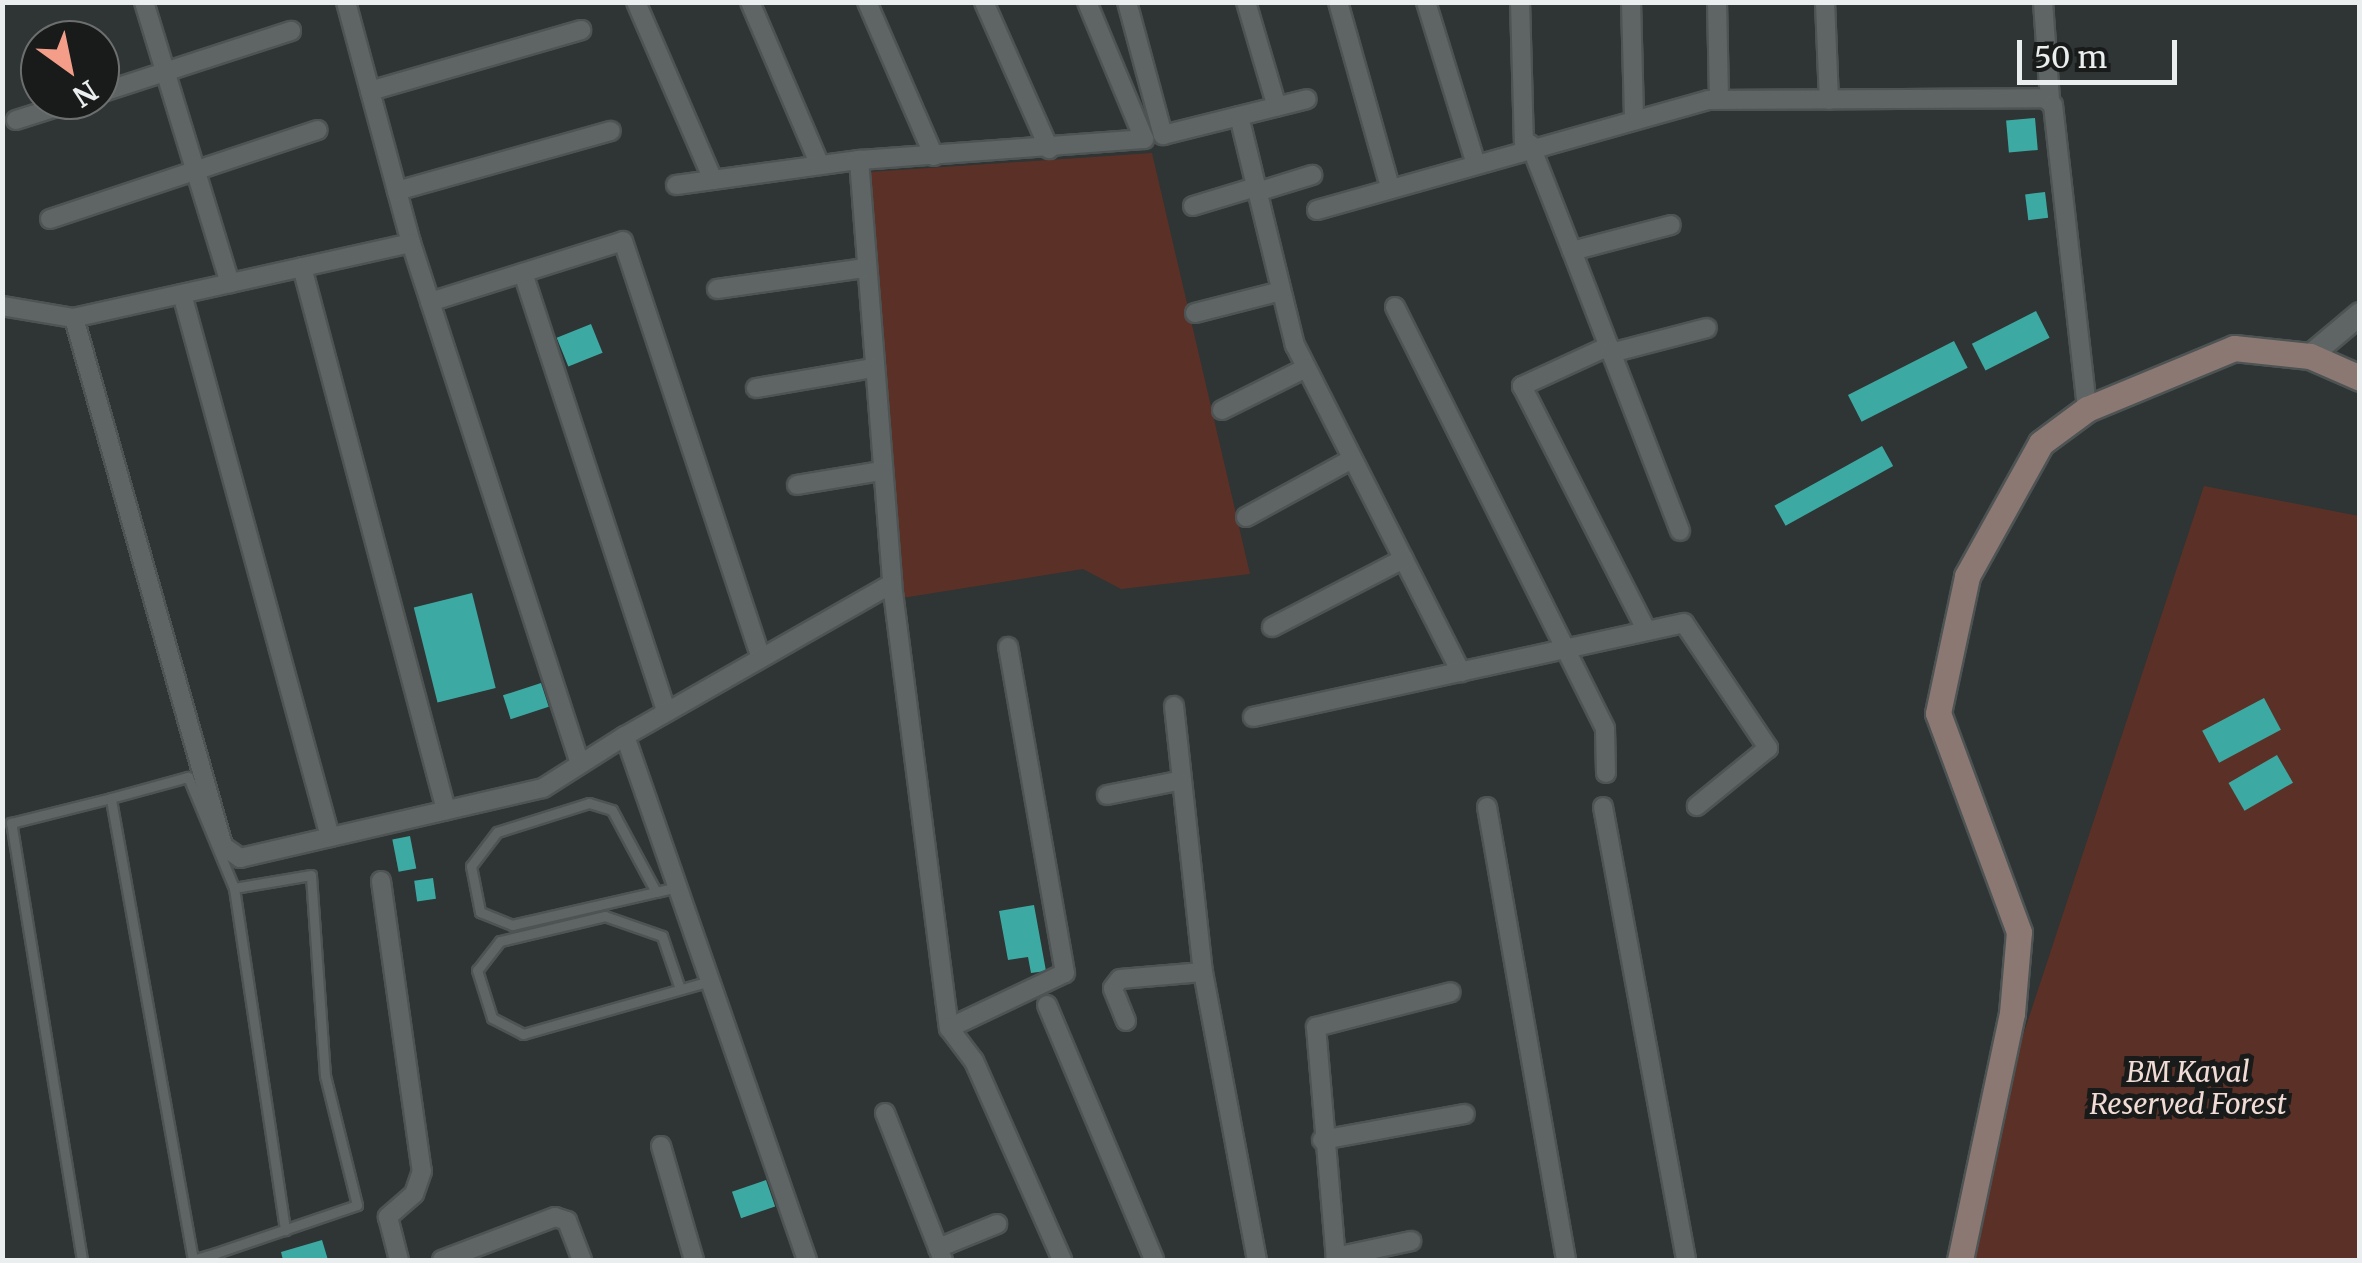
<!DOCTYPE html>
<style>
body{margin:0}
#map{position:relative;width:2362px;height:1263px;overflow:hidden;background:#2f3434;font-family:Merriweather,serif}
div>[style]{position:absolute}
.green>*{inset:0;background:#5b3127}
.building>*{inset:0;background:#3da9a3;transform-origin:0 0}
.roads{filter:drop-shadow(2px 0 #4e5353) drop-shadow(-2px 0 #4e5353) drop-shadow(0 2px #4e5353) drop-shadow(0 -2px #4e5353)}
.service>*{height:9px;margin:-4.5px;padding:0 4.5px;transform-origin:4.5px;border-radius:4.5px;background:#5f6565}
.minor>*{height:18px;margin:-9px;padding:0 9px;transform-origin:9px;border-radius:9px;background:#5f6565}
.tertiary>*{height:22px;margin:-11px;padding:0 11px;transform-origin:11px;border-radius:11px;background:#5f6565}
.secondary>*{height:25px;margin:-12.5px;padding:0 12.5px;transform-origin:12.5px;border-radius:12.5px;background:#8b7873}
span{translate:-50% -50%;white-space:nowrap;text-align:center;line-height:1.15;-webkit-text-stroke:10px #191b1b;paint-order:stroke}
.park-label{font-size:28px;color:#f1dbd5;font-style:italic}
.frame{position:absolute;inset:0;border:5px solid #eaeeee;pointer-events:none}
.north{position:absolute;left:20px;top:20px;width:100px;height:100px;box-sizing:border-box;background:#191b1b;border:2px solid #6d6f6f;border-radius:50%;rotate:147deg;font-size:28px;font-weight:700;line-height:40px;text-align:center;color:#eaeeee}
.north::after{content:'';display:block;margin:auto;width:35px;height:45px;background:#f49e89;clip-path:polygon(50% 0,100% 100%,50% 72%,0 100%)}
.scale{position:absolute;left:2017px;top:40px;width:160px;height:45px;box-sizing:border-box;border:5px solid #eaeeee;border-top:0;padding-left:12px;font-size:30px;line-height:35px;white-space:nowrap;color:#eaeeee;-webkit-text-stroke:8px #191b1b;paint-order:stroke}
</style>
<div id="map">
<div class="green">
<i style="clip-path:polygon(1152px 153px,1250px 574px,1121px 589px,1083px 569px,902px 598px,869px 172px)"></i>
<i style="clip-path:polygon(2204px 486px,2359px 516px,2359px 1260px,1949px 1260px)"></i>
</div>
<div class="building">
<i style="left:2035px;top:118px;width:32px;height:29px;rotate:85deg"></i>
<i style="left:2045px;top:192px;width:26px;height:20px;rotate:83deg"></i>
<i style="left:2036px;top:311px;width:30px;height:72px;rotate:63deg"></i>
<i style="left:591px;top:324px;width:31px;height:37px;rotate:68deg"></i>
<i style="left:1954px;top:341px;width:30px;height:119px;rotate:63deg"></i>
<i style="left:1882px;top:446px;width:23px;height:123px;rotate:61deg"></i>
<i style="left:472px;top:593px;width:98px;height:60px;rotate:76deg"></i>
<i style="left:541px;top:683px;width:25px;height:40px;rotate:72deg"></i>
<i style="left:2264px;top:698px;width:36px;height:70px;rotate:62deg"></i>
<i style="left:2277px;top:755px;width:32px;height:56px;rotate:60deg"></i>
<i style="left:410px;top:836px;width:33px;height:18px;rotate:79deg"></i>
<i style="left:433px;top:878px;width:21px;height:19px;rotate:82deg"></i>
<i style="clip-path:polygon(1034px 905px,1046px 971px,1031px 973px,1028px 957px,1008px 960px,999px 911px)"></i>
<i style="left:766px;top:1180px;width:28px;height:36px;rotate:71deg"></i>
<i style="clip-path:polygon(322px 1240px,328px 1260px,283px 1260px,281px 1252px)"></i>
</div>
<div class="roads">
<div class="service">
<i style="left:656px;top:892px;width:93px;rotate:-118.2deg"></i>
<i style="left:612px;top:810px;width:24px;rotate:-163deg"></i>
<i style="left:589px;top:803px;width:96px;rotate:162.5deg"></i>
<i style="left:497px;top:832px;width:43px;rotate:127.4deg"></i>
<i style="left:471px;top:866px;width:47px;rotate:78.9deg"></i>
<i style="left:480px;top:912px;width:35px;rotate:22deg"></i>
<i style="left:512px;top:925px;width:148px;rotate:-12.9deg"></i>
<i style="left:656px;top:892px;width:23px;rotate:-13deg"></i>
<i style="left:680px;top:989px;width:56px;rotate:-108.8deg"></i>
<i style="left:662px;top:936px;width:60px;rotate:-160.7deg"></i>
<i style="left:605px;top:916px;width:108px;rotate:166.6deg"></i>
<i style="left:500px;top:941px;width:37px;rotate:128deg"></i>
<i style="left:477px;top:970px;width:50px;rotate:72.6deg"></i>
<i style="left:492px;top:1018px;width:35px;rotate:27deg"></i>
<i style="left:523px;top:1034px;width:194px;rotate:-15.8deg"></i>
<i style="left:82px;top:1260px;width:443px;rotate:-99.2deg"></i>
<i style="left:11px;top:823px;width:103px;rotate:-14deg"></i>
<i style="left:192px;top:1260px;width:25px;rotate:-16deg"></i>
<i style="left:216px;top:1253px;width:149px;rotate:-18.8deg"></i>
<i style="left:357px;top:1205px;width:133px;rotate:-103.9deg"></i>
<i style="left:325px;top:1076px;width:201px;rotate:-94deg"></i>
<i style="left:311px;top:875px;width:78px;rotate:170.4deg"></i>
<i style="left:234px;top:888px;width:346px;rotate:81.5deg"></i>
<i style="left:193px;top:1260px;width:469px;rotate:-100.1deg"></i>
<i style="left:111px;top:798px;width:80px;rotate:-15.3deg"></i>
<i style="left:188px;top:777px;width:120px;rotate:67.5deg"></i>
</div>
<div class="minor">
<i style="left:144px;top:2px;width:294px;rotate:73deg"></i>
<i style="left:346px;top:2px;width:250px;rotate:74.9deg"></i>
<i style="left:636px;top:2px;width:194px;rotate:66.6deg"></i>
<i style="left:750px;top:2px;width:177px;rotate:66.8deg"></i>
<i style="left:867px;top:2px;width:168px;rotate:66.5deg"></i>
<i style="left:984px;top:2px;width:161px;rotate:66.1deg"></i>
<i style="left:1127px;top:2px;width:138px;rotate:74.9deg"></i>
<i style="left:1163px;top:135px;width:148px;rotate:-14deg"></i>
<i style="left:1246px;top:2px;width:109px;rotate:73.6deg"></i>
<i style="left:1338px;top:2px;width:192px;rotate:74.3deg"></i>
<i style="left:1426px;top:2px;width:166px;rotate:72.9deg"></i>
<i style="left:1520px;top:2px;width:143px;rotate:88.4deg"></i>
<i style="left:1631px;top:2px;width:112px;rotate:88.5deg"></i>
<i style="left:1717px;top:2px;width:96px;rotate:88.8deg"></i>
<i style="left:1825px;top:2px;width:98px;rotate:87.7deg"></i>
<i style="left:2043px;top:2px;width:97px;rotate:85.9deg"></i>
<i style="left:370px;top:91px;width:220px;rotate:-16.1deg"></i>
<i style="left:100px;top:93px;width:201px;rotate:-18deg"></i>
<i style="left:1239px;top:116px;width:236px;rotate:76.3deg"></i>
<i style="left:1295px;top:345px;width:367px;rotate:63.1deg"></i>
<i style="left:16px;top:120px;width:66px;rotate:-17.6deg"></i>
<i style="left:1530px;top:144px;width:115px;rotate:68.6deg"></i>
<i style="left:1572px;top:251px;width:102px;rotate:-14.7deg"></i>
<i style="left:859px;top:160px;width:286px;rotate:-4.2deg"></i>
<i style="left:1144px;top:139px;width:148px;rotate:-112.6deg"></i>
<i style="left:676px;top:185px;width:185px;rotate:-7.8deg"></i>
<i style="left:859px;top:160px;width:425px;rotate:85.5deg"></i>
<i style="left:892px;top:584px;width:448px;rotate:82.7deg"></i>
<i style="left:949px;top:1028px;width:41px;rotate:52.9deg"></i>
<i style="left:974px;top:1061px;width:218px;rotate:66.1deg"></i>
<i style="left:397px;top:191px;width:222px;rotate:-15.7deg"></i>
<i style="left:1257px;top:192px;width:58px;rotate:-17.2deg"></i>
<i style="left:1193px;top:206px;width:66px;rotate:-16.8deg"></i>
<i style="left:1317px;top:210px;width:406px;rotate:-15.7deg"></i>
<i style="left:1708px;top:100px;width:336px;rotate:-0.3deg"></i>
<i style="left:2044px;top:98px;width:11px;rotate:38deg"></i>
<i style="left:2053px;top:105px;width:306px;rotate:83.6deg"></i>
<i style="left:50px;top:219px;width:282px;rotate:-18.4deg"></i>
<i style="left:1572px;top:251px;width:300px;rotate:68.9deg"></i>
<i style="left:302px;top:267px;width:562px;rotate:75.15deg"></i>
<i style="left:523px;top:273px;width:461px;rotate:71.9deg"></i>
<i style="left:717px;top:289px;width:148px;rotate:-8.1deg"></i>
<i style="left:182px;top:294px;width:563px;rotate:74.75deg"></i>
<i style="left:430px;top:302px;width:202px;rotate:-17.5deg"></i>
<i style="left:623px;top:241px;width:437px;rotate:71.7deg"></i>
<i style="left:2px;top:306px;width:73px;rotate:9.5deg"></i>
<i style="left:1395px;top:307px;width:471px;rotate:63.5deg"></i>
<i style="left:1605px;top:729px;width:44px;rotate:88.7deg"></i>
<i style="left:1195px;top:313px;width:89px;rotate:-14.3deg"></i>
<i style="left:1609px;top:346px;width:96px;rotate:155.3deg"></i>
<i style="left:1522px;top:386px;width:275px;rotate:63deg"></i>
<i style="left:1611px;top:353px;width:99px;rotate:-14.6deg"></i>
<i style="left:756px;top:388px;width:119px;rotate:-9.7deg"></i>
<i style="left:1222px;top:410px;width:94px;rotate:-26.6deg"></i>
<i style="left:797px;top:485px;width:86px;rotate:-9.4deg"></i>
<i style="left:1246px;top:517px;width:121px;rotate:-28.7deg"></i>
<i style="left:1272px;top:627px;width:148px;rotate:-27.4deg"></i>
<i style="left:1174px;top:706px;width:268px;rotate:83.8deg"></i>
<i style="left:1203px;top:972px;width:293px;rotate:79.4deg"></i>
<i style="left:1253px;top:717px;width:441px;rotate:-12.3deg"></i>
<i style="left:1684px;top:623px;width:151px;rotate:56.1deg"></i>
<i style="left:1768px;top:748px;width:92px;rotate:140.8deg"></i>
<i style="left:625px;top:736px;width:307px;rotate:-29.7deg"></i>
<i style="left:580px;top:764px;width:548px;rotate:-107.97deg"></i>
<i style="left:411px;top:243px;width:345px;rotate:167.5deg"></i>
<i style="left:74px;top:318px;width:549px;rotate:74.24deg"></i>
<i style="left:223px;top:846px;width:21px;rotate:35deg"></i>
<i style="left:240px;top:858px;width:311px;rotate:-13deg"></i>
<i style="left:543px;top:788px;width:97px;rotate:-32.4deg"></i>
<i style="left:625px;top:736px;width:555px;rotate:70.85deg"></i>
<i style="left:1107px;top:795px;width:72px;rotate:-11.2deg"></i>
<i style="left:1487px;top:807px;width:460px;rotate:80.1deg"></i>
<i style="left:1603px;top:807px;width:461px;rotate:79.6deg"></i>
<i style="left:381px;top:881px;width:293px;rotate:82deg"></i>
<i style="left:422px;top:1171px;width:24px;rotate:109deg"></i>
<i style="left:414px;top:1194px;width:35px;rotate:139deg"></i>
<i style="left:388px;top:1217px;width:44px;rotate:75.7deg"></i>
<i style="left:1047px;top:1005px;width:277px;rotate:67.2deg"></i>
<i style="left:1126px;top:1021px;width:35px;rotate:-112deg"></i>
<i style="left:1113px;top:988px;width:11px;rotate:-52deg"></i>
<i style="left:1120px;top:979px;width:83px;rotate:-4.8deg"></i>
<i style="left:949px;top:1028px;width:128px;rotate:-25.4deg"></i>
<i style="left:1065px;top:973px;width:331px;rotate:-99.9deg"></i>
<i style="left:885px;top:1113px;width:158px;rotate:68.5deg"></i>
<i style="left:1322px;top:1140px;width:145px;rotate:-10.3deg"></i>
<i style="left:661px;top:1146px;width:119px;rotate:73.9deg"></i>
<i style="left:938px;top:1248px;width:64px;rotate:-22.1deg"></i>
<i style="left:1336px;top:1257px;width:77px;rotate:-12deg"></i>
<i style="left:442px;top:1260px;width:121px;rotate:-20.8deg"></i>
<i style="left:555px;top:1217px;width:13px;rotate:18deg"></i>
<i style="left:567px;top:1221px;width:42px;rotate:69deg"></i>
<i style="left:1336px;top:1260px;width:234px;rotate:-94.9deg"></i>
<i style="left:1316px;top:1027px;width:139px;rotate:-14.5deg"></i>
</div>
<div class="tertiary">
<i style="left:2310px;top:356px;width:65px;rotate:-40deg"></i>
</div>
<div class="secondary">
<i style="left:1960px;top:1260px;width:252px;rotate:-78.1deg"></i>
<i style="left:2012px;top:1013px;width:81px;rotate:-85.1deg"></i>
<i style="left:2019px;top:932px;width:233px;rotate:-110.3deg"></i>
<i style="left:1938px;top:713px;width:140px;rotate:-78deg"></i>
<i style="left:1967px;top:576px;width:152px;rotate:-60.9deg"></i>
<i style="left:2041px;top:443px;width:57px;rotate:-36.5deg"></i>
<i style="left:2087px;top:409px;width:159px;rotate:-22.5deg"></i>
<i style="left:2234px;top:348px;width:76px;rotate:6deg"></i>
<i style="left:2310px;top:356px;width:55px;rotate:23.7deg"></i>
</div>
</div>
<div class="park-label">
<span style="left:2188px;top:1088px">BM Kaval<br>Reserved Forest</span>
</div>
<div class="frame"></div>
<div class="north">N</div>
<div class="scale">50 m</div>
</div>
